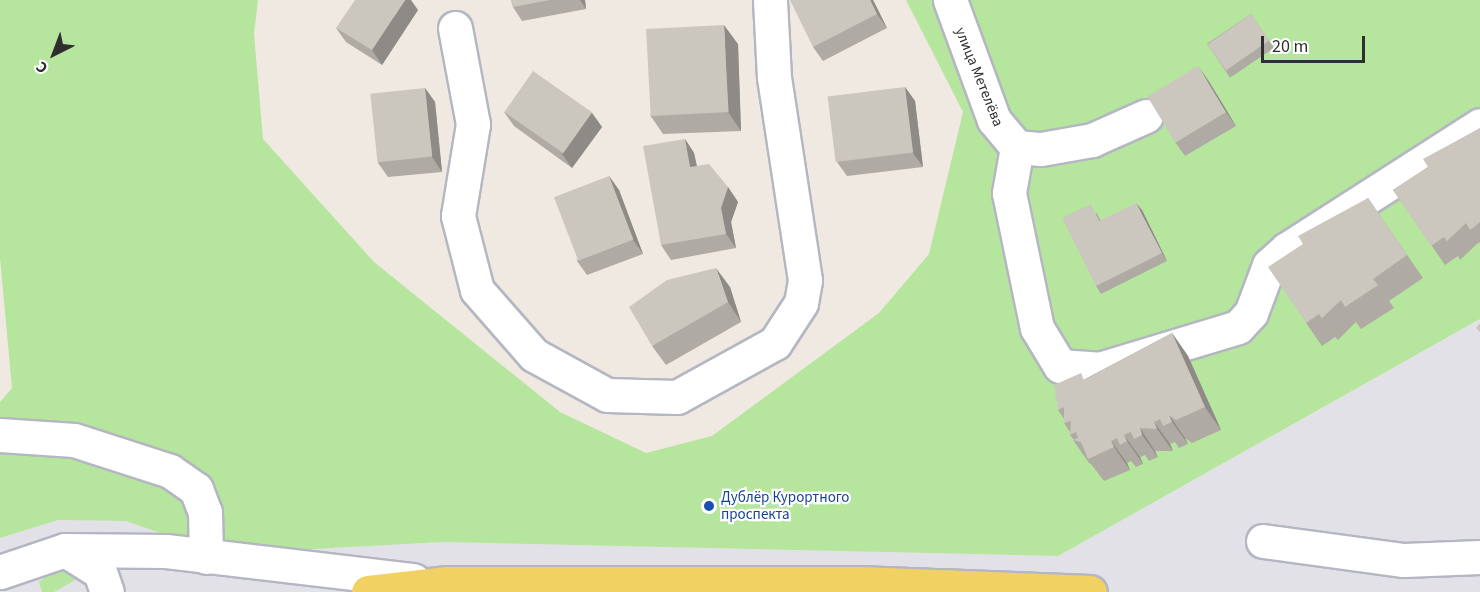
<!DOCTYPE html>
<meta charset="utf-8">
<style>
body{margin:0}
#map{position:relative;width:1480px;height:592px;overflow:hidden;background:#efe9e1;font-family:"Source Sans 3",sans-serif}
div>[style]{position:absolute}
.industrial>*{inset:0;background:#e3e1e8}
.green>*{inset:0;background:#b6e59e}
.roads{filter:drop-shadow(2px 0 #b4b7c1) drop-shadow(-2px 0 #b4b7c1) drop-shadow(0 2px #b4b7c1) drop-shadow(0 -2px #b4b7c1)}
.minor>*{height:33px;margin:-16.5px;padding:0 16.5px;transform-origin:16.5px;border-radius:16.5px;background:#fff}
.major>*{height:33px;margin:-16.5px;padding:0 16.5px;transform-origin:16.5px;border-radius:16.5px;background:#f2d163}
.wall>*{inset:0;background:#afaba4;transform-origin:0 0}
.shaded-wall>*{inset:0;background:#8e8b86}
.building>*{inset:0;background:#cbc7bf;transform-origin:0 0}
.dots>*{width:16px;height:16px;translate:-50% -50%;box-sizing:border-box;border:3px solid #fff;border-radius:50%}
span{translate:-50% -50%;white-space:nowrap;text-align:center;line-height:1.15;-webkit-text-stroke:4.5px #fff;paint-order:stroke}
.street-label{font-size:15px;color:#2e2e2e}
.transit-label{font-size:15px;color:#164399}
.left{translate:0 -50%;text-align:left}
.north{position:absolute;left:24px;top:24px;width:60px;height:60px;-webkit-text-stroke:4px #fff;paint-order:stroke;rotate:222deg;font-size:16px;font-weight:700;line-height:24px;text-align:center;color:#2e2e2e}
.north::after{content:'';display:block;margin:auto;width:21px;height:27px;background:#2e2e2e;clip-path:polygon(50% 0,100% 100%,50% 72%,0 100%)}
.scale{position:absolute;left:1261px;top:36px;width:104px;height:27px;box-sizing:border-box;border:3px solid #2e2e2e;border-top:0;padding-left:8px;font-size:18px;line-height:21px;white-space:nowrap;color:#2e2e2e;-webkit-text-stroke:4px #fff;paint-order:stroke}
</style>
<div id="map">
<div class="industrial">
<i style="clip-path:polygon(1480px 319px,1480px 592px,0 592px,0 538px,58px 520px,126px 521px,220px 554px,443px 542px,1058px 556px)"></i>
</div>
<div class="green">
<i style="clip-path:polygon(0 0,258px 0,254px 34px,263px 139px,374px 262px,560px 412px,646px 453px,712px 436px,879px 313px,929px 254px,963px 112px,906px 0,1480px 0,1480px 319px,1058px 556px,443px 542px,220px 554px,126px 521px,58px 520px,0 538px,0 402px,12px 388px,0 258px)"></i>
<i style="clip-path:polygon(56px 568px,77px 579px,54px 592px,42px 592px,39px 582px)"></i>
</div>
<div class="roads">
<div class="minor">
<i style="left:950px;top:0;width:128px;rotate:69.9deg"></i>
<i style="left:994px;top:120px;width:35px;rotate:50deg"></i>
<i style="left:1017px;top:147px;width:24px;rotate:5deg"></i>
<i style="left:1041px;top:149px;width:52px;rotate:-10deg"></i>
<i style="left:1092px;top:140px;width:59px;rotate:-24deg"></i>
<i style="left:455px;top:28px;width:98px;rotate:79.4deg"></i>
<i style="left:473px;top:124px;width:93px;rotate:99.3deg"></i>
<i style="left:458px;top:216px;width:76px;rotate:75.6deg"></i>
<i style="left:477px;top:290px;width:86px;rotate:48.8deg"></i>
<i style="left:534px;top:355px;width:83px;rotate:28.7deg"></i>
<i style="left:607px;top:395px;width:70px;rotate:1.6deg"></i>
<i style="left:677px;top:397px;width:112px;rotate:-28.9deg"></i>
<i style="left:775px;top:343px;width:48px;rotate:-57deg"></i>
<i style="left:801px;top:303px;width:23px;rotate:-80deg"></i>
<i style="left:805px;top:280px;width:205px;rotate:-98.7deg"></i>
<i style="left:774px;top:77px;width:77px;rotate:-93deg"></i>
<i style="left:1017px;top:147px;width:47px;rotate:99.9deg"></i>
<i style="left:1009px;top:193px;width:138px;rotate:78.3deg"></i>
<i style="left:1037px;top:328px;width:44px;rotate:58.8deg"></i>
<i style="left:1060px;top:366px;width:39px;rotate:4deg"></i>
<i style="left:1099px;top:369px;width:145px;rotate:-16.8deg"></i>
<i style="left:1238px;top:327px;width:19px;rotate:-47deg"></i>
<i style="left:1251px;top:313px;width:51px;rotate:-69.4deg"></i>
<i style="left:1269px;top:265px;width:24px;rotate:-42deg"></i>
<i style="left:1287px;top:249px;width:229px;rotate:-32.7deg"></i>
<i style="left:0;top:435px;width:74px;rotate:3.9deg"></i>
<i style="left:74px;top:440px;width:101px;rotate:17.9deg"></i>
<i style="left:170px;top:471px;width:32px;rotate:35deg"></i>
<i style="left:196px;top:489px;width:25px;rotate:69deg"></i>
<i style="left:205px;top:512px;width:45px;rotate:88.7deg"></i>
<i style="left:1263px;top:541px;width:142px;rotate:7.7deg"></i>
<i style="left:1404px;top:560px;width:76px;rotate:-2.3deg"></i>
<i style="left:65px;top:550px;width:41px;rotate:32.2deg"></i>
<i style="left:100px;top:572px;width:21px;rotate:71deg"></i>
<i style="left:0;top:572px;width:69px;rotate:-18.7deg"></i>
<i style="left:65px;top:550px;width:101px;rotate:0.6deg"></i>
<i style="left:166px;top:551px;width:249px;rotate:6.7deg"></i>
</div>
<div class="major">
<i style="left:368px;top:592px;width:80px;rotate:-6.5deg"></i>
<i style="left:447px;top:583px;width:412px"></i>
<i style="left:859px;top:583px;width:231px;rotate:2.2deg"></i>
</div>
</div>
<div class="wall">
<i style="clip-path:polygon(511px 0,585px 0,586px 9px,522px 21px,513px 7px)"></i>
<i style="clip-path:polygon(873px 0,887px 28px,823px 61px,813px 47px)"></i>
<i style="clip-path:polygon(418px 10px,382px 65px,346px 42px,336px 28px)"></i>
<i style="left:1251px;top:14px;width:41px;height:53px;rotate:56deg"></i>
<i style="clip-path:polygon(738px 44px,741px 131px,663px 134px,650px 115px)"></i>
<i style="clip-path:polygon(1208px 80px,1236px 126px,1185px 156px,1175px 142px)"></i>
<i style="clip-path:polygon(905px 87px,915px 101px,923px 167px,847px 176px,837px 162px)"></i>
<i style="clip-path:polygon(425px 88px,435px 102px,442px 172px,388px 177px,378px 163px)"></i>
<i style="clip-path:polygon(504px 112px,592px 113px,602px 127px,572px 168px,514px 126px)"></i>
<i style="clip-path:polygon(1480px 128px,1480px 244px,1479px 242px,1460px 260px,1458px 256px,1445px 265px,1393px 190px,1428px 167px)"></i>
<i style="clip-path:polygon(685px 139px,694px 153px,697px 166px,728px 187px,738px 202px,731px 222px,736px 248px,671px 260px,661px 245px)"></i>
<i style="clip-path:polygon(609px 176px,619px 190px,643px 254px,587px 275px,577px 261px)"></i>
<i style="clip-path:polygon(1368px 198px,1423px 278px,1389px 301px,1394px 308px,1361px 329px,1356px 322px,1338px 340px,1335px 337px,1322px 346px,1306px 323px,1303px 244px)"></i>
<i style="clip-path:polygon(1142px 210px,1167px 261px,1101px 294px,1096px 286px,1096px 212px,1101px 221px)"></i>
<i style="clip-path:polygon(730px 287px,741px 322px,666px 365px,652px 346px)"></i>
<i style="clip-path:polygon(1172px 333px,1188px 356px,1221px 430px,1192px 443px,1185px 438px,1188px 444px,1179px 448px,1175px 442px,1170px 444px,1173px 451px,1155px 451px,1158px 457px,1149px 461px,1145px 455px,1140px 457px,1143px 464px,1136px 467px,1131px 461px,1127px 463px,1130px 470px,1104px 481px,1091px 464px,1089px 463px,1073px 440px,1074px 440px,1070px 435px,1070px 432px,1064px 423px,1064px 419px,1058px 410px,1085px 379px)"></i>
</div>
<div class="shaded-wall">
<i style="clip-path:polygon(405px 0,411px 0,418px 10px,382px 65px,372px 50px)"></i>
<i style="clip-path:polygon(580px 0,585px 0,586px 9px)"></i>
<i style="clip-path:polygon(870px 0,873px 0,887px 28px,877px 14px)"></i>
<i style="clip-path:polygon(724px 25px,738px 44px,741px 131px,728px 112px)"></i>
<i style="clip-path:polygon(1198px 66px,1208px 80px,1236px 126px,1226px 112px)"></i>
<i style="clip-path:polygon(905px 87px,915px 101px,923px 167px,913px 153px)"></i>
<i style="clip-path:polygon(425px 88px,435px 102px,442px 172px,432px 157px)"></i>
<i style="clip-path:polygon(592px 113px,602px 127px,572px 168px,562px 154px)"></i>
<i style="clip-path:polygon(685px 139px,694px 153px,700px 182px,690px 167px)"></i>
<i style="clip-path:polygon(609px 176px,619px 190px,643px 254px,633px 240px)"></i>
<i style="clip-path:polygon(728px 187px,738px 202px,731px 222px,736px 248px,726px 234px,721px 208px)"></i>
<i style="clip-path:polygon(1136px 203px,1142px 210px,1167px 261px,1162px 253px)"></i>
<i style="clip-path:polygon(716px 268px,730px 287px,741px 322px,728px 302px)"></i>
<i style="clip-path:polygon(1172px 333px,1188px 356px,1221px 430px,1205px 407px)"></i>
<i style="clip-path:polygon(1169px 415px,1185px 438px,1188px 444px,1172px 422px)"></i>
<i style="clip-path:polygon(1154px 422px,1170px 444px,1173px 451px,1157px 429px)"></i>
<i style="clip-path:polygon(1140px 428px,1155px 451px,1158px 457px,1142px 435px)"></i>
<i style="clip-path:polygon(1124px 435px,1140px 457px,1143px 464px,1127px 441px)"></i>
<i style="clip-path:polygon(1111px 441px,1127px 463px,1130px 470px,1114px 447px)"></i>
</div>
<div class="building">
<i style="clip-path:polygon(355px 0,405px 0,372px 50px,336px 28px)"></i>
<i style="clip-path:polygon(511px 0,550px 0,513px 7px)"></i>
<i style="clip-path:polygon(790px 0,870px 0,877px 14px,813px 47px)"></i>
<i style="left:1251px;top:14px;width:32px;height:53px;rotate:55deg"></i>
<i style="left:724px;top:25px;width:87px;height:78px;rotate:87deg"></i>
<i style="left:1198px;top:66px;width:54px;height:59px;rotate:59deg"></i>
<i style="left:533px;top:71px;width:72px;height:50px;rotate:35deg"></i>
<i style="left:905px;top:87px;width:66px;height:78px;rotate:83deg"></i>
<i style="left:425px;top:88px;width:69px;height:55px;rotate:84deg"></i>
<i style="clip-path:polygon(1480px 128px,1480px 222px,1470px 230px,1466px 223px,1447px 241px,1444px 237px,1431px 246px,1393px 190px,1428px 167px,1423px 159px)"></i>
<i style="clip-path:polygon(685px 139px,690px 167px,709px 164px,728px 187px,721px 208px,726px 234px,661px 245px,643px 146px)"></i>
<i style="left:609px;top:176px;width:68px;height:59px;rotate:69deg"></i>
<i style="clip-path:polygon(1368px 198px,1407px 255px,1373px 279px,1378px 285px,1345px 307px,1341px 300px,1322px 318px,1319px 314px,1306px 323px,1268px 267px,1303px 244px,1298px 236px)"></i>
<i style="clip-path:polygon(1136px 203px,1162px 253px,1096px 286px,1062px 218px,1091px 204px,1099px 221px)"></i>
<i style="clip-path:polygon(716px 268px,728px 302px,652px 346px,629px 307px,667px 280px)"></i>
<i style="clip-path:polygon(1480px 323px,1480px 332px,1476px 328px)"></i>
<i style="clip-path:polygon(1172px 333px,1205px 407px,1176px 420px,1169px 415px,1172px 422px,1163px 426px,1160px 419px,1154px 422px,1157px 429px,1140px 428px,1142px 435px,1134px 439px,1131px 432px,1124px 435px,1127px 441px,1120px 445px,1117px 438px,1111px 441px,1114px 447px,1088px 459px,1081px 442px,1073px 440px,1078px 438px,1076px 432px,1070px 435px,1071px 421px,1064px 423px,1064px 407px,1058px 410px,1054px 385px,1081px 373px,1084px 380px)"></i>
</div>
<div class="dots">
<i style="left:709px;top:506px;background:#1a4fb4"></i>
</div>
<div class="street-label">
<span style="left:979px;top:77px;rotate:68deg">улица Метелёва</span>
</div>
<div class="transit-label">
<span class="left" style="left:721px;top:506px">Дублёр Курортного<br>проспекта</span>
</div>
<div class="north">С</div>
<div class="scale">20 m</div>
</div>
